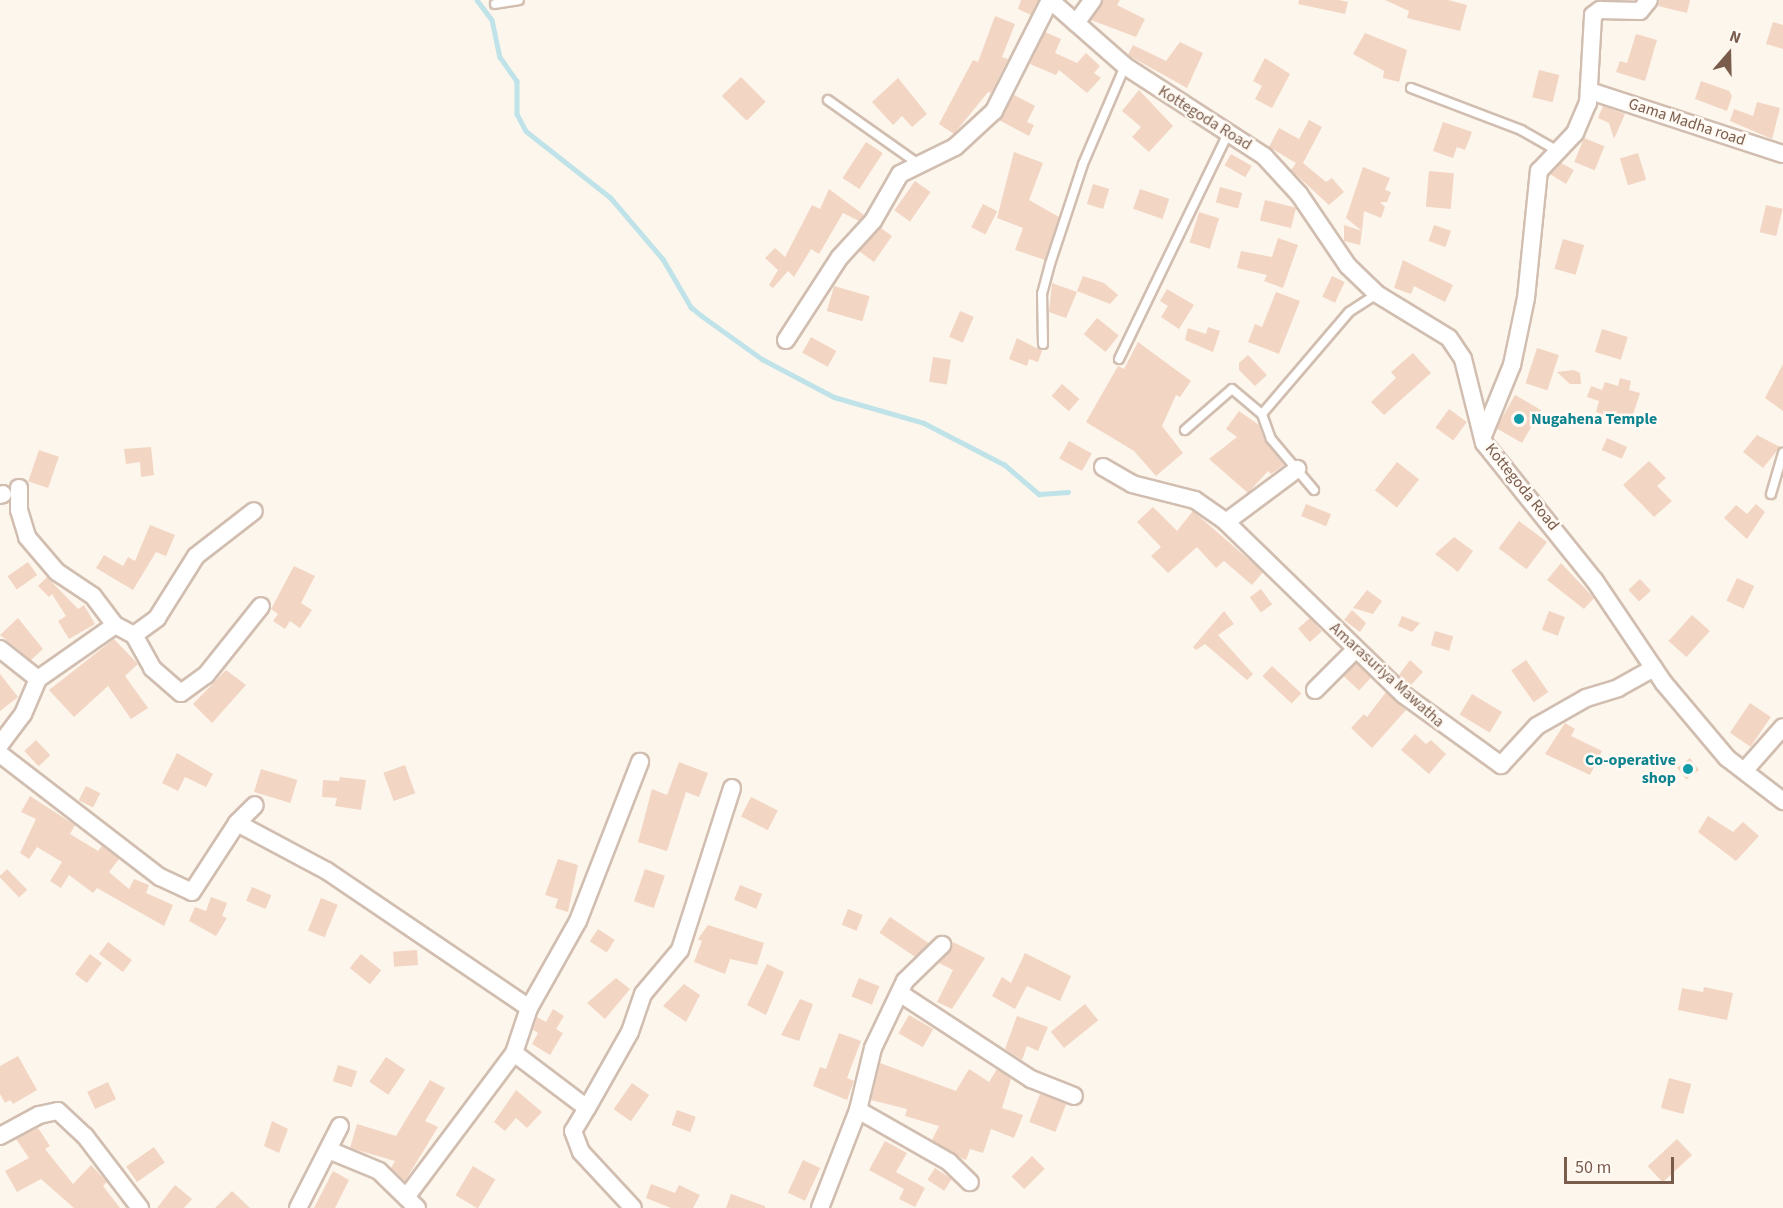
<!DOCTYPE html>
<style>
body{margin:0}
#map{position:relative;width:1783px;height:1208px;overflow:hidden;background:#fdf6ec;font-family:"Source Sans 3",sans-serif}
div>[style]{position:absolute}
.stream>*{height:4.5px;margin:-2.25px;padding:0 2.25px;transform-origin:2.25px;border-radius:2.25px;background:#bfe3e8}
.building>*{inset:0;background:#f3d5c3;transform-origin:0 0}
.roads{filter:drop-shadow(2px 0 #d1beb0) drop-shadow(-2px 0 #d1beb0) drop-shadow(0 2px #d1beb0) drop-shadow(0 -2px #d1beb0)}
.service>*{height:8px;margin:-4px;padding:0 4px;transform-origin:4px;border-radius:4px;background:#fff}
.minor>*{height:16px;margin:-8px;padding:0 8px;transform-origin:8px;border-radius:8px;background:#fff}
.dots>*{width:16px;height:16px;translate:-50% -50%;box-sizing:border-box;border:3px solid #fffaf3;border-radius:50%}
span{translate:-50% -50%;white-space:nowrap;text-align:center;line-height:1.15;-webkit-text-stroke:5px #fffaf3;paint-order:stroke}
.street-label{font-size:16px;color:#7a5c4d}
.culture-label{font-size:16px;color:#0d838f;font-weight:700}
.left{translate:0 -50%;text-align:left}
.right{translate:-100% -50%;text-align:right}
.north{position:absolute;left:1699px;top:24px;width:60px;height:60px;-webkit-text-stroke:4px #fffaf3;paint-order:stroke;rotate:20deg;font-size:16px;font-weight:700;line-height:24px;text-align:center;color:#7a5c4d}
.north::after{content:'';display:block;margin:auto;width:21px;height:27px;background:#7a5c4d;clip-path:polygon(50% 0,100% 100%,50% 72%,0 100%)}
.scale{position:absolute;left:1564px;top:1157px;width:110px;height:27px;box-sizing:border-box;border:3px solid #7a5c4d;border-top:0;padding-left:8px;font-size:18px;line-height:21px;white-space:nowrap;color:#7a5c4d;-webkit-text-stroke:4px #fffaf3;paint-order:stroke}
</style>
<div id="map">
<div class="stream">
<i style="left:477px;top:0;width:25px;rotate:53deg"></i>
<i style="left:492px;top:20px;width:38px;rotate:78deg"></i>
<i style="left:500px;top:57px;width:29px;rotate:55deg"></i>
<i style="left:517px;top:81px;width:33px;rotate:90deg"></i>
<i style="left:517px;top:114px;width:19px;rotate:62deg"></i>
<i style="left:526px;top:131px;width:107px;rotate:38.2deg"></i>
<i style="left:610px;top:197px;width:82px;rotate:49.5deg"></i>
<i style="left:663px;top:259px;width:56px;rotate:59.7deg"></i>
<i style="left:691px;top:307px;width:14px;rotate:39deg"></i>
<i style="left:702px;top:316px;width:74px;rotate:35.6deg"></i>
<i style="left:762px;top:359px;width:81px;rotate:27.8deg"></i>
<i style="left:834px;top:397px;width:94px;rotate:16.1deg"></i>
<i style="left:924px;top:423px;width:91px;rotate:27.4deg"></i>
<i style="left:1005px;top:465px;width:45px;rotate:40.5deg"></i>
<i style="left:1039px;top:494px;width:29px;rotate:-4deg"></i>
</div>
<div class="building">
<i style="clip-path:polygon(1021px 0,1038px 0,1031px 15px,1018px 9px)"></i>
<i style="clip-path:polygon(1103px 0,1120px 0,1117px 5px,1145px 19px,1136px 37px,1091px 20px)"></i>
<i style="clip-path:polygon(1299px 0,1339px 0,1348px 2px,1345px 14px,1298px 4px)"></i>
<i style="clip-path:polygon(1385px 0,1448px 0,1467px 5px,1460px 31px,1407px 18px,1409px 11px)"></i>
<i style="clip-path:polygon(1659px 0,1690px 0,1687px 13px,1658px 6px)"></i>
<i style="clip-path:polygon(995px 16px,1015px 24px,1002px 57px,1008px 59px,991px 93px,988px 92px,954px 134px,939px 124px,973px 60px,978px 62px)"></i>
<i style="clip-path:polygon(1773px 22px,1783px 25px,1783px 49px,1766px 44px)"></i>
<i style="clip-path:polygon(1045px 32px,1061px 39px,1055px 53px,1077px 63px,1086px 53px,1100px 66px,1094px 73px,1101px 78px,1087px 93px,1059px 70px,1056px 75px,1030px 64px)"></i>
<i style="clip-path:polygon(1365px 33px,1407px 50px,1399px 82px,1383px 78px,1384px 71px,1353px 54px)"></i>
<i style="clip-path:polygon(1636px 34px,1657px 40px,1645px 81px,1616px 72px,1620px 61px,1627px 63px)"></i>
<i style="clip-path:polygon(1180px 42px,1203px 53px,1187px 88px,1128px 55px,1133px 45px,1166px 61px)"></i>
<i style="clip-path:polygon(1265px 58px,1290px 74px,1272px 108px,1255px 99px,1262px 86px,1253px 81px)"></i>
<i style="left:1539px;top:70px;width:21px;height:28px;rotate:14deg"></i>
<i style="left:741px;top:77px;width:35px;height:27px;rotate:45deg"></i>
<i style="clip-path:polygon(898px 78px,927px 114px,912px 127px,902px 116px,893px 125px,872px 102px)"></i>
<i style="clip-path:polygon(1701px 81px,1729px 91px,1732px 96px,1727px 111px,1695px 99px)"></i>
<i style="clip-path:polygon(1139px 90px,1173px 126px,1149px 152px,1132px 137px,1141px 127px,1122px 111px)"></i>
<i style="clip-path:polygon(1014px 95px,1035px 106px,1027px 122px,1034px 125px,1029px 136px,999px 120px)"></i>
<i style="clip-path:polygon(1757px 102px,1780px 108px,1772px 139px,1730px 121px,1734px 109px,1753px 116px)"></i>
<i style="clip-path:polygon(1603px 106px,1625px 114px,1614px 139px,1609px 123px,1598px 118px)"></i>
<i style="clip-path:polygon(1309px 120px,1322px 127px,1303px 163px,1326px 182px,1332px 178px,1344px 192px,1329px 205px,1291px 170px,1296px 163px,1269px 147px,1279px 128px,1299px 139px)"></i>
<i style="clip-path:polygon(1443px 122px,1472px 132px,1465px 150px,1457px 147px,1453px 158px,1433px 151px)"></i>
<i style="left:1584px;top:138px;width:22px;height:26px;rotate:22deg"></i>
<i style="left:866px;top:142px;width:20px;height:43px;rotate:33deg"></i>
<i style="clip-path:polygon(1014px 152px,1043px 163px,1029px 200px,1059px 217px,1045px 260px,1015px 250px,1023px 228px,997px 218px)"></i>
<i style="left:1638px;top:153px;width:28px;height:19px;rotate:73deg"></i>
<i style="left:1231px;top:154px;width:24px;height:13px;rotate:30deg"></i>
<i style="clip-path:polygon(1561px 163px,1574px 170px,1566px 184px,1550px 174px)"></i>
<i style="clip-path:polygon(1363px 167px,1390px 178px,1385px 190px,1391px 192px,1387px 202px,1380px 202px,1385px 207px,1381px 218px,1364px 211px,1362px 231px,1346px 218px)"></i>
<i style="left:1429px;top:171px;width:25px;height:36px;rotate:5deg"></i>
<i style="left:915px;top:181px;width:19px;height:36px;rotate:35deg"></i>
<i style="left:1093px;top:184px;width:17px;height:21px;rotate:17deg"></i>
<i style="left:1220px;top:187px;width:23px;height:16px;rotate:15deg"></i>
<i style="clip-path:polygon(829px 189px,864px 215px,859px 221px,843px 213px,819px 254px,811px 249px,794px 277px,788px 271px,773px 288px,769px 285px,778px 270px,765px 258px,775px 248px,785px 257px,812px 205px,820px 209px)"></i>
<i style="left:1140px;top:189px;width:31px;height:21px;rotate:19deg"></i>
<i style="left:1265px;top:200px;width:32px;height:21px;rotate:14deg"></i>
<i style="left:983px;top:204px;width:16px;height:26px;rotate:27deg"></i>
<i style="left:1766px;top:205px;width:17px;height:28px;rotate:13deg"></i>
<i style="left:1199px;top:212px;width:21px;height:32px;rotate:17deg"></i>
<i style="clip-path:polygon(1344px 225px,1362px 231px,1360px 245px,1344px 241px)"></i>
<i style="left:1434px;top:225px;width:18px;height:17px;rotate:19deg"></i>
<i style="clip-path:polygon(881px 228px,892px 236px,874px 262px,859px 251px)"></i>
<i style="clip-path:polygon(1278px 238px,1298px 245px,1283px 288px,1264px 281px,1267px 275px,1237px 268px,1241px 251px,1272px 257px)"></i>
<i style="left:1563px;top:239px;width:22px;height:31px;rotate:16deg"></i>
<i style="clip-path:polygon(1403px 260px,1453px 285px,1445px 302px,1414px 286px,1411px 294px,1394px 288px)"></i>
<i style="clip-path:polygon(1083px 276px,1104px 283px,1118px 295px,1110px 304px,1077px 291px)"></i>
<i style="left:1332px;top:276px;width:14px;height:23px;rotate:25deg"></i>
<i style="clip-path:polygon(1052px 283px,1077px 292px,1066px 318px,1049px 312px)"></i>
<i style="left:834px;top:286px;width:37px;height:26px;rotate:16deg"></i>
<i style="clip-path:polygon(1167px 289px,1194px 305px,1179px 329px,1161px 317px,1168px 306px,1160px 301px)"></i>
<i style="clip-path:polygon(1276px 292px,1300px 301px,1279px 354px,1248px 342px,1255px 324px,1262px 327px)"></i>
<i style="left:960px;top:311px;width:15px;height:28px;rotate:23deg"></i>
<i style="left:1097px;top:318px;width:28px;height:21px;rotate:39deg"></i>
<i style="clip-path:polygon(1208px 327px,1220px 331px,1213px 352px,1185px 340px,1188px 328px,1206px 334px)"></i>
<i style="left:1602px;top:329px;width:27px;height:24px;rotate:17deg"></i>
<i style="left:811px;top:337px;width:29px;height:18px;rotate:29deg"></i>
<i style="clip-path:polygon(1017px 338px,1042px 351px,1038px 362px,1029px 359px,1027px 366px,1009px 359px)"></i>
<i style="clip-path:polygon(1138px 342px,1191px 381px,1180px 397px,1176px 395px,1162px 426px,1183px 453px,1156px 476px,1134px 451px,1086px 422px,1118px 366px,1124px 369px)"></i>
<i style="left:1537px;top:348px;width:23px;height:37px;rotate:18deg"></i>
<i style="clip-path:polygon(1413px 353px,1431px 373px,1384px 415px,1371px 402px,1396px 378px,1391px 372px)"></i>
<i style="clip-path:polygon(1248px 355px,1267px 375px,1255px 386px,1239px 370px,1239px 363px)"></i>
<i style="left:933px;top:357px;width:18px;height:25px;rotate:9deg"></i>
<i style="clip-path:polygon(1783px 364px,1783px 411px,1765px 398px)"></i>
<i style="clip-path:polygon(1574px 370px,1580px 373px,1581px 384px,1570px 384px,1557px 372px)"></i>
<i style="clip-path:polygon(1620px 378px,1631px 381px,1629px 390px,1640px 393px,1630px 424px,1596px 412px,1599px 401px,1587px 397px,1591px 386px,1602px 390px,1605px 382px,1618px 386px)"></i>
<i style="left:1062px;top:384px;width:23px;height:16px;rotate:41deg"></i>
<i style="left:1515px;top:395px;width:30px;height:38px;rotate:30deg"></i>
<i style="left:1449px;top:409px;width:22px;height:23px;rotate:36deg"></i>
<i style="clip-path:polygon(1239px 411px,1259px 425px,1266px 443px,1284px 465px,1271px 474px,1268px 471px,1248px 493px,1209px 459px,1237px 437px,1226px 429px)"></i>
<i style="clip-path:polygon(1757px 435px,1780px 447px,1763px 468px,1743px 452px)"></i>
<i style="left:1607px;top:438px;width:22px;height:13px;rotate:24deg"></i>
<i style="left:1069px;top:441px;width:26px;height:20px;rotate:29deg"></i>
<i style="clip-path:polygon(151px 447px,154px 475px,141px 477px,140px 462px,126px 464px,124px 449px)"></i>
<i style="left:39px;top:450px;width:21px;height:33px;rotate:19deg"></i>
<i style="clip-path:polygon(1649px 461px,1666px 478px,1657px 486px,1672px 501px,1654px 517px,1623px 485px)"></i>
<i style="left:1397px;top:462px;width:28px;height:36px;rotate:38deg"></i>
<i style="left:1306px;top:504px;width:27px;height:13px;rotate:22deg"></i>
<i style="clip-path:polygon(1756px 504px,1765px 512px,1747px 539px,1724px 518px,1736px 505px,1747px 514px)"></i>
<i style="clip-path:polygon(1153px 507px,1177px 531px,1193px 511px,1263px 572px,1252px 585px,1224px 561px,1216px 568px,1197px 547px,1168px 573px,1151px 556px,1161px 547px,1137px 522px)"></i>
<i style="left:1519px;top:521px;width:35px;height:34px;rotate:37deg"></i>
<i style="clip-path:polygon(150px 525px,175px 535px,166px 556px,156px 552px,133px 590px,96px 568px,104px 555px,123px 566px,128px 557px,135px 561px)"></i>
<i style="clip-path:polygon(1454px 537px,1473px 551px,1458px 572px,1435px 554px)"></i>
<i style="left:28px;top:562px;width:16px;height:25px;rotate:55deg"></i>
<i style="clip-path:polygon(1561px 563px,1594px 598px,1584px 609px,1547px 580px)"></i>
<i style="clip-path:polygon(294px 566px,315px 576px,301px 603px,312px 610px,300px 628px,290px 621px,285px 629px,273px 621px,278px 614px,271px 609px)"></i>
<i style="clip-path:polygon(47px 577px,78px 609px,84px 605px,95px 624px,69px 639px,58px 621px,66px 616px,52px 594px,49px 597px,38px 586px)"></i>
<i style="left:1737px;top:578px;width:19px;height:25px;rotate:25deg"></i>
<i style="left:1640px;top:579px;width:16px;height:16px;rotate:47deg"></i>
<i style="left:1261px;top:589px;width:19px;height:14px;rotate:54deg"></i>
<i style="clip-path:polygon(1367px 590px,1382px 601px,1373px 614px,1353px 608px)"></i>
<i style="clip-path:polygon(1352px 610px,1366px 623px,1360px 632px,1344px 620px)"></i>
<i style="clip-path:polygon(1224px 611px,1234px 624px,1218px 635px,1253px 674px,1247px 680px,1205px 644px,1196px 650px,1193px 647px)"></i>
<i style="left:1549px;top:611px;width:17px;height:20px;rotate:21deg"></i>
<i style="left:1692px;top:615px;width:24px;height:35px;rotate:42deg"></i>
<i style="clip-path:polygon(1402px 616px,1420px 623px,1412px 632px,1398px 626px)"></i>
<i style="clip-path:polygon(18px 618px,43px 649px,31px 660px,0 635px)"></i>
<i style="left:1310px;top:618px;width:18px;height:16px;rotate:49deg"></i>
<i style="left:1435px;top:631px;width:19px;height:15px;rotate:16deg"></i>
<i style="clip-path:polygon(114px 639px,138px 664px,125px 676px,148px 708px,131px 719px,108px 686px,74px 717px,49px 690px)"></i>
<i style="clip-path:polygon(1410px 660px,1423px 672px,1410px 686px,1399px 675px)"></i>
<i style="left:1526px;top:660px;width:39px;height:18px;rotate:55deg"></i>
<i style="left:1356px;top:663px;width:21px;height:18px;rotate:43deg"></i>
<i style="left:1272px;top:666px;width:40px;height:14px;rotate:43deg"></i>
<i style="clip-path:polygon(226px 670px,246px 685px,212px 723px,193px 704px)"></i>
<i style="clip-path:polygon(0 674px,18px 697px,0 711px)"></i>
<i style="clip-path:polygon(1386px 692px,1406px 710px,1372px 748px,1351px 728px,1364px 714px,1367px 717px)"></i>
<i style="left:1472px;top:694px;width:35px;height:24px;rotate:31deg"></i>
<i style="left:1750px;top:703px;width:25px;height:36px;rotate:34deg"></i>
<i style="clip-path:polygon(1565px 723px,1575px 729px,1571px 736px,1602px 751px,1590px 775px,1545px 754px)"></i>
<i style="clip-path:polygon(1415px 734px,1426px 744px,1431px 740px,1446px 754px,1429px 774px,1401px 750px)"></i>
<i style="left:36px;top:740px;width:21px;height:16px;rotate:47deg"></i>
<i style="clip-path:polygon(177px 753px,213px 774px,206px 787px,185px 777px,178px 791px,162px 783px)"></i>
<i style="left:1690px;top:758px;width:15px;height:16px;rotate:53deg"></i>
<i style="clip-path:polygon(679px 762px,708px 773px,699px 797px,686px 792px,667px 851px,638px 842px,652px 789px,667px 795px)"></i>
<i style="left:405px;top:765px;width:30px;height:23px;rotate:70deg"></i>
<i style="left:261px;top:769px;width:38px;height:24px;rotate:17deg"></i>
<i style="clip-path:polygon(340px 777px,366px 780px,361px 810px,335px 806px,337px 798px,322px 797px,323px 780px,339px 781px)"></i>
<i style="left:86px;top:786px;width:16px;height:16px;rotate:27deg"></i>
<i style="clip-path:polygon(30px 796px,75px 825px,70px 834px,98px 851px,102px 846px,119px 859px,109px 872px,129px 889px,134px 879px,149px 885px,146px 893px,173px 905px,164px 926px,97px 888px,93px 893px,69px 875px,61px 888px,50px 881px,62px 862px,37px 847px,29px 859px,20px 853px,36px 819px,21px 812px)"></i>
<i style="left:751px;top:797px;width:30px;height:22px;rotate:27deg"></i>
<i style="clip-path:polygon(1708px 816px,1733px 832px,1743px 822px,1759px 836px,1736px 861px,1698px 832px)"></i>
<i style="clip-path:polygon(558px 859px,578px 865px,568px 912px,555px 908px,558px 899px,545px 895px)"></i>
<i style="left:7px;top:869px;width:29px;height:11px;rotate:46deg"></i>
<i style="left:645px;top:869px;width:21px;height:34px;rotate:19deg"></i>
<i style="left:740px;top:885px;width:24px;height:16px;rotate:22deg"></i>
<i style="left:252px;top:887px;width:21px;height:15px;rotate:23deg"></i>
<i style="clip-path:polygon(211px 897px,227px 903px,222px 916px,227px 918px,216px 936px,189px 921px,195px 907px,206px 911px)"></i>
<i style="left:321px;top:898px;width:18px;height:35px;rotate:22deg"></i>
<i style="left:848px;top:909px;width:16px;height:17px;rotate:22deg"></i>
<i style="left:890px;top:917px;width:47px;height:19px;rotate:34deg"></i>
<i style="clip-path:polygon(708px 925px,764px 943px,757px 965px,730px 959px,725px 974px,694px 962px,702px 941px,698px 939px)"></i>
<i style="left:598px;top:929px;width:20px;height:15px;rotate:33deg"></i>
<i style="left:108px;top:942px;width:30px;height:15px;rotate:37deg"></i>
<i style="clip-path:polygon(953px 942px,985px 958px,952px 1009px,937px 1002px,953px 970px,939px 963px)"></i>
<i style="left:417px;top:950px;width:15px;height:24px;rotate:86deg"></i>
<i style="clip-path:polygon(1025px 953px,1071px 976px,1060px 1001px,1027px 986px,1015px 1009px,992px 996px,1002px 977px,1011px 983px)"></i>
<i style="left:90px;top:954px;width:15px;height:25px;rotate:37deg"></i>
<i style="left:361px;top:954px;width:26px;height:18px;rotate:39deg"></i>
<i style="clip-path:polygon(767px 964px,784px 972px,766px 1015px,747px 1005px)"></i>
<i style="clip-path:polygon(616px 978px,630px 989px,605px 1019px,587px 1003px)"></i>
<i style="left:859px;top:978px;width:22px;height:20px;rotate:22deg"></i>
<i style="clip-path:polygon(684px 984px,700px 995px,686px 1022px,663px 1006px)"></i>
<i style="clip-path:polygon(1704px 987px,1733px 993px,1727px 1020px,1678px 1010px,1682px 988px,1703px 992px)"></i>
<i style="clip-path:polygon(800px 999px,813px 1004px,799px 1041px,781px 1035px)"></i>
<i style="left:1085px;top:1004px;width:21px;height:44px;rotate:51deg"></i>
<i style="clip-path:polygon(553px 1009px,564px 1016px,556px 1029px,563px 1033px,550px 1055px,532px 1044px,538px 1033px,533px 1030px,537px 1017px,546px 1022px)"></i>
<i style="left:909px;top:1015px;width:28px;height:21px;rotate:30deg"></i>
<i style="clip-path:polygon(1017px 1016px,1048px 1027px,1038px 1051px,1027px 1046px,1022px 1060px,1005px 1049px)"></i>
<i style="clip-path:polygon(839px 1033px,861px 1041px,847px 1078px,854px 1081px,847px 1100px,813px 1086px,820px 1067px,826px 1069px)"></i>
<i style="clip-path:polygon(18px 1056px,37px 1090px,13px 1104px,10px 1100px,5px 1103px,0 1094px,0 1066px)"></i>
<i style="left:386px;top:1057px;width:23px;height:30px;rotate:34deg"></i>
<i style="clip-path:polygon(880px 1063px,956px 1091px,969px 1069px,989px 1082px,997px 1069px,1011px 1079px,1002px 1108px,1023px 1115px,1014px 1138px,991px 1129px,983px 1153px,970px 1149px,966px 1160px,959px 1157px,932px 1140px,939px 1126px,905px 1116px,907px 1109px,871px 1100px)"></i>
<i style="left:338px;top:1065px;width:20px;height:17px;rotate:18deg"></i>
<i style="left:1669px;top:1078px;width:23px;height:31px;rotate:15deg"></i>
<i style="clip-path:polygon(430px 1080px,445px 1088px,425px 1121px,438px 1127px,405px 1181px,391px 1168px,395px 1161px,350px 1148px,357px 1124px,396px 1136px)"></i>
<i style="left:108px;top:1082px;width:19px;height:23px;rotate:65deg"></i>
<i style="left:632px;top:1083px;width:21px;height:32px;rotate:35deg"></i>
<i style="clip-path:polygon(516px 1090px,542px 1112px,527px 1128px,516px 1118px,505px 1131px,494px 1122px)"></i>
<i style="left:1040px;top:1094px;width:28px;height:30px;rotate:21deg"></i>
<i style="left:677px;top:1110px;width:20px;height:16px;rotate:20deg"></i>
<i style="clip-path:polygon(272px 1121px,288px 1129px,279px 1153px,264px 1146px)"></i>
<i style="clip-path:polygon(38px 1128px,50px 1146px,45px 1149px,73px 1184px,91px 1165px,107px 1182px,103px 1186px,120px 1208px,74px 1208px,41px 1179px,17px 1192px,5px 1171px,29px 1158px,16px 1139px)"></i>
<i style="left:1677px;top:1139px;width:22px;height:40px;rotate:47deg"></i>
<i style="clip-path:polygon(885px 1141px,907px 1153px,896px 1172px,925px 1188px,915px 1207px,899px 1199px,904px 1189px,869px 1170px)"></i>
<i style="left:154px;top:1147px;width:19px;height:34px;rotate:55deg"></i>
<i style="left:1032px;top:1156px;width:18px;height:29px;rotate:45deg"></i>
<i style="left:803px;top:1160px;width:19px;height:36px;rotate:25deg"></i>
<i style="left:473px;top:1166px;width:26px;height:34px;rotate:31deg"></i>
<i style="left:935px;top:1168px;width:20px;height:14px;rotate:33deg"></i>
<i style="clip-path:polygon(333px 1171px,349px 1180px,335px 1208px,314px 1208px)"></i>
<i style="clip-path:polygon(651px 1184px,675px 1193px,679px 1185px,700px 1195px,693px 1208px,671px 1208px,646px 1198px)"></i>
<i style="clip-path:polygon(175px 1185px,192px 1199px,184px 1208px,157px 1208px)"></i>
<i style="clip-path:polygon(232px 1191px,250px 1208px,215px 1208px)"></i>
<i style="clip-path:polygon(731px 1194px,765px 1206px,765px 1208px,726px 1208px)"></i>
</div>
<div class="roads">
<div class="service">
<i style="left:495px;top:4px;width:24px;rotate:-9deg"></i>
<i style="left:1411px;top:88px;width:118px;rotate:20.9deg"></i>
<i style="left:1521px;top:130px;width:43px;rotate:29.6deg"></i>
<i style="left:828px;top:100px;width:109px;rotate:35.3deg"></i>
<i style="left:1043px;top:344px;width:50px;rotate:-91.1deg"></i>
<i style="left:1042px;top:294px;width:31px;rotate:-75deg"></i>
<i style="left:1050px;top:264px;width:105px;rotate:-71.7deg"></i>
<i style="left:1083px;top:164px;width:107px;rotate:-66.8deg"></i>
<i style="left:1119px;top:359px;width:253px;rotate:-64.2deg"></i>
<i style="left:1185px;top:430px;width:62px;rotate:-41.1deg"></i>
<i style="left:1232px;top:389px;width:39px;rotate:40deg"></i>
<i style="left:1314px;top:490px;width:67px;rotate:-130.1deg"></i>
<i style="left:1271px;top:439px;width:27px;rotate:-110deg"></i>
<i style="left:1262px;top:414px;width:134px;rotate:-49.5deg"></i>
<i style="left:1349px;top:312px;width:33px;rotate:-33deg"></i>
<i style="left:1771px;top:494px;width:43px;rotate:-73.7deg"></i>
</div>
<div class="minor">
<i style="left:1050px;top:0;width:100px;rotate:41.3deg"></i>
<i style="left:1125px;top:66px;width:166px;rotate:32.9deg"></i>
<i style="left:1264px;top:156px;width:52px;rotate:47.4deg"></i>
<i style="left:1299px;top:194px;width:87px;rotate:55.8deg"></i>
<i style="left:1348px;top:266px;width:40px;rotate:44deg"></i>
<i style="left:1377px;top:294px;width:84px;rotate:31.4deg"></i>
<i style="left:1449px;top:338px;width:25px;rotate:56deg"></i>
<i style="left:1463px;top:359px;width:87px;rotate:76deg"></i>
<i style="left:1484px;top:443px;width:177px;rotate:51.2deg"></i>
<i style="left:1595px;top:581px;width:122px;rotate:56deg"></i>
<i style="left:1663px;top:682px;width:99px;rotate:49.9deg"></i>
<i style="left:1727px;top:758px;width:71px;rotate:37.5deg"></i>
<i style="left:1076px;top:23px;width:29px;rotate:-54deg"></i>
<i style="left:1590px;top:91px;width:203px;rotate:18.1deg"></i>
<i style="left:786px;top:340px;width:99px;rotate:-57deg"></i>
<i style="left:840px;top:257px;width:49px;rotate:-47.5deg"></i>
<i style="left:873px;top:221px;width:54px;rotate:-60.1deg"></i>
<i style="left:900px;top:174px;width:61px;rotate:-26.1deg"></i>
<i style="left:955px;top:147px;width:53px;rotate:-42.7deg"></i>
<i style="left:994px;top:111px;width:124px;rotate:-63.2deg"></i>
<i style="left:1483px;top:436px;width:77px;rotate:-67.8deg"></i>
<i style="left:1512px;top:365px;width:68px;rotate:-78.2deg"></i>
<i style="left:1526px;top:298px;width:128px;rotate:-84.2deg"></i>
<i style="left:1539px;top:171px;width:52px;rotate:-46.5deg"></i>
<i style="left:1575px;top:133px;width:33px;rotate:-67deg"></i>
<i style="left:1588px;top:103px;width:88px;rotate:-86.7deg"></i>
<i style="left:1593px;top:15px;width:9px;rotate:-36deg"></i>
<i style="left:1600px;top:10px;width:40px;rotate:1.4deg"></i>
<i style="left:1640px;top:11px;width:14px;rotate:-51deg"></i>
<i style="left:1103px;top:467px;width:34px;rotate:30deg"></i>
<i style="left:1132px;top:484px;width:65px;rotate:14.3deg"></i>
<i style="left:1195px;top:500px;width:38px;rotate:35deg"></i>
<i style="left:1226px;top:522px;width:248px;rotate:44.2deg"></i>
<i style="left:1404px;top:695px;width:120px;rotate:35.8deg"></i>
<i style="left:1501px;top:765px;width:53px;rotate:-47.3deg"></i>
<i style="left:1537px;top:726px;width:56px;rotate:-29.7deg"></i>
<i style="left:1586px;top:698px;width:34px;rotate:-17deg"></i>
<i style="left:1618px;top:688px;width:41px;rotate:-29.1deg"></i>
<i style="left:19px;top:488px;width:22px;rotate:90deg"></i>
<i style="left:19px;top:510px;width:28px;rotate:73deg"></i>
<i style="left:27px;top:537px;width:46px;rotate:49.4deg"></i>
<i style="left:57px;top:572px;width:43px;rotate:33.7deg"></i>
<i style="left:93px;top:596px;width:36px;rotate:53deg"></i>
<i style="left:0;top:495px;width:3px;rotate:-18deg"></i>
<i style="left:1226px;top:522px;width:89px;rotate:-36.7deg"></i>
<i style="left:134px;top:635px;width:38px;rotate:61deg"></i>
<i style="left:152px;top:668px;width:38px;rotate:41deg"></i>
<i style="left:181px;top:693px;width:31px;rotate:-36deg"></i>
<i style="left:206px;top:675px;width:88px;rotate:-51.4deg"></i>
<i style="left:0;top:649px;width:48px;rotate:38.3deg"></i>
<i style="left:38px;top:679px;width:38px;rotate:113deg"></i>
<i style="left:23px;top:714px;width:38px;rotate:127deg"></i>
<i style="left:38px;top:679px;width:94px;rotate:-35deg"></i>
<i style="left:115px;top:625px;width:21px;rotate:28deg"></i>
<i style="left:134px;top:635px;width:29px;rotate:-36deg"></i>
<i style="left:157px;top:618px;width:73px;rotate:-57.8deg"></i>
<i style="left:196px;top:556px;width:73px;rotate:-37.8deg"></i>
<i style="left:1315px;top:690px;width:57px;rotate:-45deg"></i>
<i style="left:0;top:754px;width:202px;rotate:37.6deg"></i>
<i style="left:160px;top:877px;width:35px;rotate:25deg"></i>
<i style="left:192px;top:892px;width:82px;rotate:-56.9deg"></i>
<i style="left:237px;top:823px;width:25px;rotate:-45deg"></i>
<i style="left:1745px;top:770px;width:57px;rotate:-48.5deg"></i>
<i style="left:237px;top:823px;width:102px;rotate:28.1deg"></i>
<i style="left:327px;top:871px;width:244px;rotate:34.1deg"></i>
<i style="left:529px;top:1008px;width:47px;rotate:108.4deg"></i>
<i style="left:514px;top:1053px;width:91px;rotate:37deg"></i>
<i style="left:587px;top:1108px;width:27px;rotate:121deg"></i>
<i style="left:573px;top:1131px;width:22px;rotate:69deg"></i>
<i style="left:581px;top:1152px;width:76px;rotate:47.1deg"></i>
<i style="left:901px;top:994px;width:155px;rotate:33.2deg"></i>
<i style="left:1031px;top:1079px;width:46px;rotate:21.6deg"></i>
<i style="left:529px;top:1008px;width:100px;rotate:-60.6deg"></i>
<i style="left:578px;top:921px;width:171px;rotate:-68.7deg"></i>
<i style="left:587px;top:1108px;width:87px;rotate:-60.5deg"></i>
<i style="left:630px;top:1032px;width:40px;rotate:-71.1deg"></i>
<i style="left:643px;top:994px;width:57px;rotate:-49.9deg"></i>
<i style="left:680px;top:950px;width:170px;rotate:-72.2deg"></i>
<i style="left:858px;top:1110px;width:105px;rotate:29.7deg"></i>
<i style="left:949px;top:1162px;width:29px;rotate:44deg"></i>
<i style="left:0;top:1136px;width:44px;rotate:-28.3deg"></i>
<i style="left:39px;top:1115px;width:19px;rotate:-12deg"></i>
<i style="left:58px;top:1111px;width:37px;rotate:43deg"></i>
<i style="left:85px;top:1136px;width:91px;rotate:52.6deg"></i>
<i style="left:331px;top:1151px;width:52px;rotate:22.6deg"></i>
<i style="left:379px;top:1171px;width:53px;rotate:44.2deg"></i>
<i style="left:407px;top:1196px;width:179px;rotate:-53.2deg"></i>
<i style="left:298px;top:1208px;width:92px;rotate:-62.9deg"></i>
<i style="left:820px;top:1208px;width:105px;rotate:-68.8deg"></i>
<i style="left:858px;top:1110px;width:64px;rotate:-76.4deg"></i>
<i style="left:873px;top:1048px;width:74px;rotate:-64.5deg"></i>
<i style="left:905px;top:981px;width:52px;rotate:-44.2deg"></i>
</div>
</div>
<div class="dots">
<i style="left:1519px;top:419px;background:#0f9aa8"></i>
<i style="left:1688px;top:769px;background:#0f9aa8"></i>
</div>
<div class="street-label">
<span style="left:1205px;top:118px;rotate:32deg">Kottegoda Road</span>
<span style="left:1687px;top:122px;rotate:18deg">Gama Madha road</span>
<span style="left:1522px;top:487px;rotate:51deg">Kottegoda Road</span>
<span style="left:1387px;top:675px;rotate:42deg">Amarasuriya Mawatha</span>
</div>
<div class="culture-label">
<span class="left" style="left:1531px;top:419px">Nugahena Temple</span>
<span class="right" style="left:1676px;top:769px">Co-operative<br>shop</span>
</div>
<div class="north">N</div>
<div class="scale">50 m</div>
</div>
